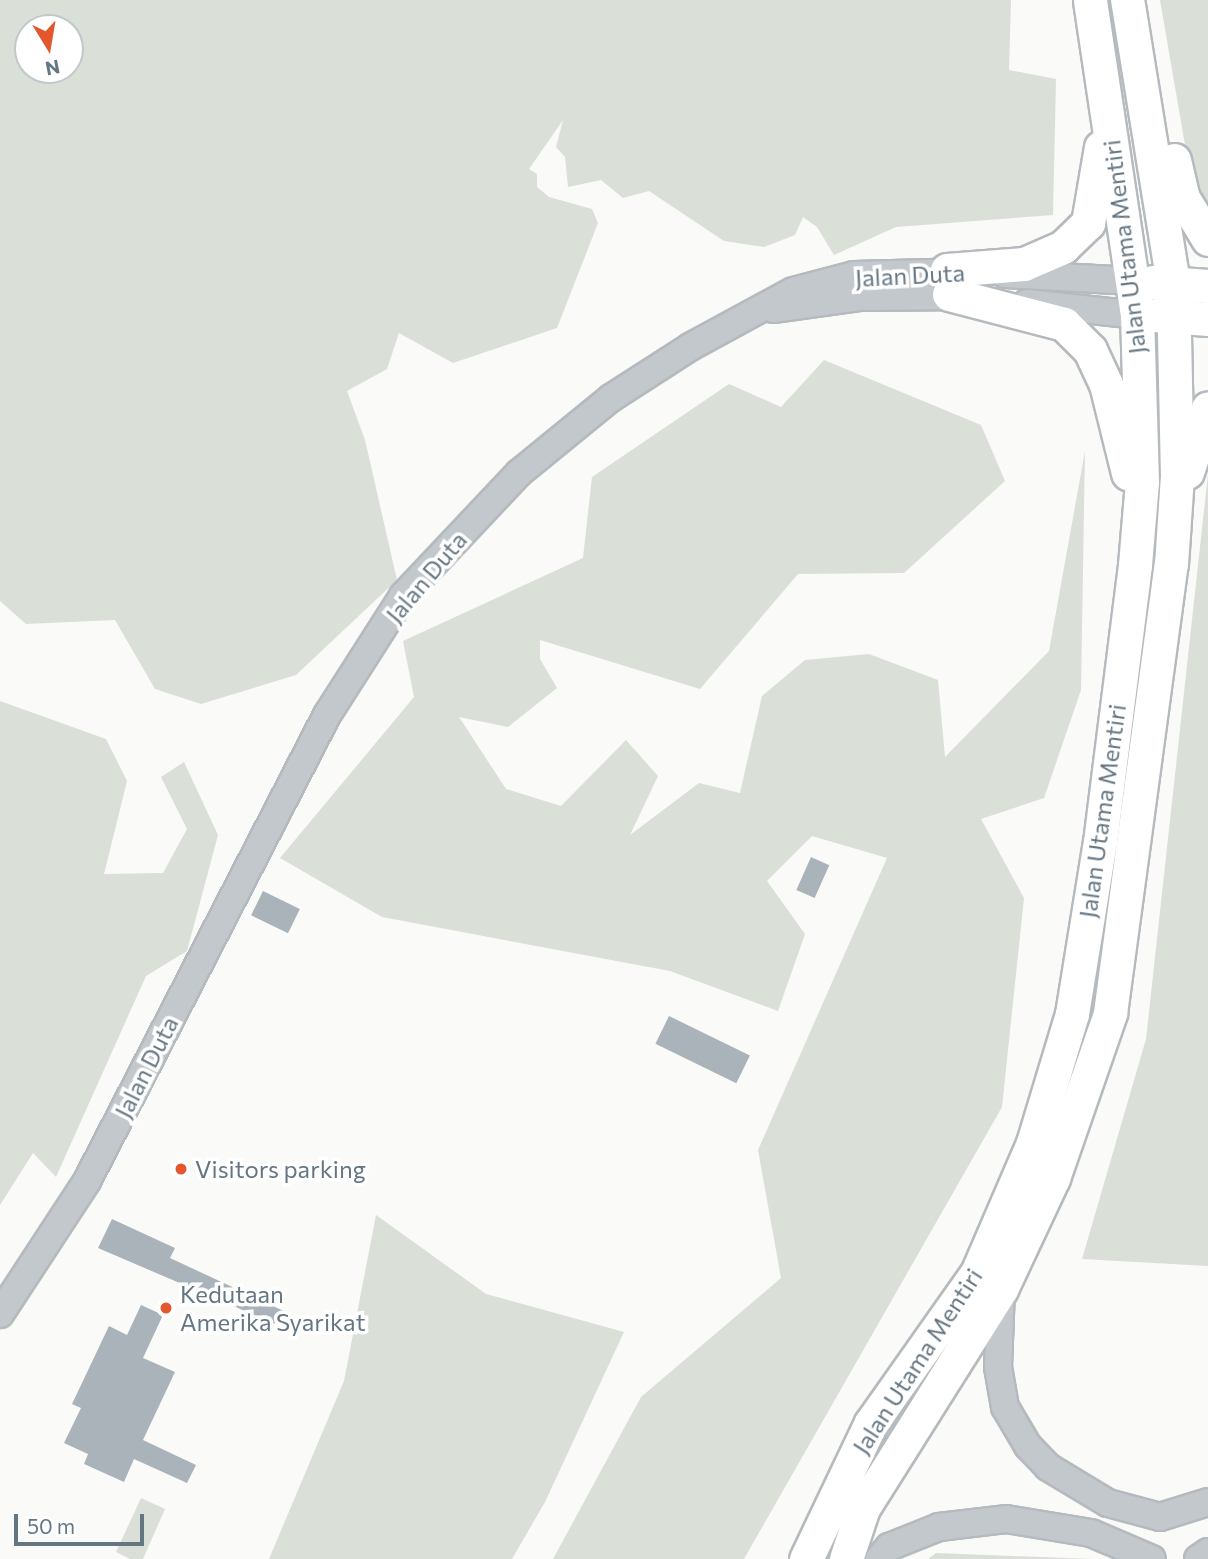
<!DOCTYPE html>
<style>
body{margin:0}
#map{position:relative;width:1208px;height:1559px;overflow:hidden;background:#fafaf8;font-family:Commissioner,sans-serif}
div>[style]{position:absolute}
.green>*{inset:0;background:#dadfd7}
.building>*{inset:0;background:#aab3b9;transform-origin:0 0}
.roads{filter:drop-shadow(2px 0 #b5babe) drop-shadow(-2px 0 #b5babe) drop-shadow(0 2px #b5babe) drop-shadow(0 -2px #b5babe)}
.minor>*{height:26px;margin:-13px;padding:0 13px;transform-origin:13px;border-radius:13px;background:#c3c8cc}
.major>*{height:33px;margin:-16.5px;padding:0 16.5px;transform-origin:16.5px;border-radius:16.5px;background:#fff}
.dots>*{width:19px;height:19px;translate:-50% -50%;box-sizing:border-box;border:4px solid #fff;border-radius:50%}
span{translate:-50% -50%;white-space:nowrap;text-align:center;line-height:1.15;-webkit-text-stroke:7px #fff;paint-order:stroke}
.street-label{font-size:24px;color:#657683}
.poi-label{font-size:24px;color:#657683}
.left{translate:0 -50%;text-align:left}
.north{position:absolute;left:14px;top:14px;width:70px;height:70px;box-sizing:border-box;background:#fff;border:2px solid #c1c8cd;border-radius:50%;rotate:169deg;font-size:19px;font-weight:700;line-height:28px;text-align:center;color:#657683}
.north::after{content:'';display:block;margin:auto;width:24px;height:32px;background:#e4572e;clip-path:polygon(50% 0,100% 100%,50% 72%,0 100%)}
.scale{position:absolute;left:14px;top:1514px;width:130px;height:32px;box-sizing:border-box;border:4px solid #657683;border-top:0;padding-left:9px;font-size:21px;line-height:24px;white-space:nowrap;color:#657683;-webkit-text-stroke:5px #fff;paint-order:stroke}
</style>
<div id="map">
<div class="green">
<i style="clip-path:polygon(evenodd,0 0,1011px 0,1009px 70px,1056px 79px,1053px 215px,896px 227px,834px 255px,817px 227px,803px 217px,795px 235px,764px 247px,724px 241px,649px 191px,623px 198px,601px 180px,568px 187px,565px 157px,556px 147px,563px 120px,529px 169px,537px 174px,537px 187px,549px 197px,592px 209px,598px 223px,557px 328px,453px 363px,399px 333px,387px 369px,347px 391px,365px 440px,397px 580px,296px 675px,201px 704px,155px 689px,115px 620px,26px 624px,0 601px,0 0,28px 28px,70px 28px,70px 70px,28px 70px,28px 28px)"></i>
<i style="clip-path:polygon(1160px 0,1208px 0,1208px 214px,1195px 203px)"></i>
<i style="clip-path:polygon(824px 360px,981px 425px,1005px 481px,904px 573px,798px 574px,700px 689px,540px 640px,540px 659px,557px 688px,508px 727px,459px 717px,506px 789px,561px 806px,626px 740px,658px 776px,630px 835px,699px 783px,740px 793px,762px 696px,805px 660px,869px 654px,938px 680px,945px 757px,1049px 651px,1085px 451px,1081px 690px,1044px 798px,981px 819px,1024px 898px,1002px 1107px,744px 1559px,553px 1559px,641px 1397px,781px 1278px,758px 1150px,887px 858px,812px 836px,767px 881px,805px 934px,778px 1011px,670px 971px,382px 917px,280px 858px,414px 697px,403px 641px,583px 558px,592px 477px,729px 384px,781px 407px)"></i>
<i style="clip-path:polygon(1208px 474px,1208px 1266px,1082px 1259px,1146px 1039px)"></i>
<i style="clip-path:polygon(0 701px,106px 739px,127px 781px,104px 874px,163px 873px,187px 829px,161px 777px,184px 762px,218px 835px,187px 951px,146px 976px,56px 1177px,33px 1153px,0 1205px)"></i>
<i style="clip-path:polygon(376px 1215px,486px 1294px,624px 1332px,545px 1502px,512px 1559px,269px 1559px,344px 1381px)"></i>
<i style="clip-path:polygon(141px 1498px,165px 1509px,143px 1559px,130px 1559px,116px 1552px)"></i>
<i style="clip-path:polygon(936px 1553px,1092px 1559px,928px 1559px)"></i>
</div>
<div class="building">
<i style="left:811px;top:857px;width:20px;height:36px;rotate:24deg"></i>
<i style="left:263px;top:891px;width:41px;height:27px;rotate:26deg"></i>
<i style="left:669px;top:1016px;width:90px;height:31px;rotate:26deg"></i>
<i style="clip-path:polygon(112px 1219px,175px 1248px,170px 1258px,288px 1313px,282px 1327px,98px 1248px)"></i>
<i style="clip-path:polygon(141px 1305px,163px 1315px,143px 1358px,175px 1372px,143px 1440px,196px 1465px,187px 1483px,134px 1459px,124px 1482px,84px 1464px,88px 1454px,64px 1443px,81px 1408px,72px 1404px,109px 1326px,127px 1335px)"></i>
</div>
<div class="roads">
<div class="minor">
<i style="left:1005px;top:274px;width:128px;rotate:3.1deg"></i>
<i style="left:1027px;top:303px;width:111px;rotate:6.2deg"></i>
<i style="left:773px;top:309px;width:87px;rotate:-7.9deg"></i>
<i style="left:859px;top:297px;width:109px;rotate:-0.5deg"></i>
<i style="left:1001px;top:1289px;width:78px;rotate:92.2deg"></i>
<i style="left:998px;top:1367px;width:41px;rotate:80.1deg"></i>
<i style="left:1005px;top:1407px;width:45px;rotate:59.5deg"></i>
<i style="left:1028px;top:1446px;width:29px;rotate:46deg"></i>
<i style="left:1048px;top:1467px;width:70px;rotate:31deg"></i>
<i style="left:1108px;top:1503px;width:54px;rotate:15.1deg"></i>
<i style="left:1160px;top:1517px;width:50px;rotate:-17.4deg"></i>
<i style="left:0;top:1314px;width:159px;rotate:-56.8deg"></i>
<i style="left:87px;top:1181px;width:524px;rotate:-62.75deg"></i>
<i style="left:327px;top:715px;width:141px;rotate:-57.4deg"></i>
<i style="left:403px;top:596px;width:169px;rotate:-46.7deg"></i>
<i style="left:519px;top:473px;width:119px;rotate:-39.2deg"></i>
<i style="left:611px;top:398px;width:94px;rotate:-32.8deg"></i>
<i style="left:690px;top:347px;width:117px;rotate:-28.5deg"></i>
<i style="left:793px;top:291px;width:63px;rotate:-14.7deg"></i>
<i style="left:854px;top:275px;width:113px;rotate:-1.5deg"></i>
<i style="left:879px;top:1559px;width:16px;rotate:-50deg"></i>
<i style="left:889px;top:1547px;width:54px;rotate:-21.8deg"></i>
<i style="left:939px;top:1527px;width:67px;rotate:-6.8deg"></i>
<i style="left:1006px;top:1519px;width:86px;rotate:9.4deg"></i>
<i style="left:1091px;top:1533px;width:66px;rotate:23.1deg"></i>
<i style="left:1198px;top:1559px;width:12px;rotate:-35deg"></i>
</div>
<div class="major">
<i style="left:1174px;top:160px;width:39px;rotate:77deg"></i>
<i style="left:1183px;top:198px;width:48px;rotate:58.6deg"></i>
<i style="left:947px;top:270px;width:77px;rotate:-4.5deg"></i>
<i style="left:1024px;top:264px;width:43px;rotate:-23.6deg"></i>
<i style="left:1063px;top:247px;width:35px;rotate:-44deg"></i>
<i style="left:1088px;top:223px;width:77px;rotate:-80.3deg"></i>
<i style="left:1153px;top:282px;width:55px;rotate:4.2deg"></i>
<i style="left:949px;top:294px;width:119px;rotate:14.6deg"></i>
<i style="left:1064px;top:324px;width:37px;rotate:45deg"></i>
<i style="left:1090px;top:350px;width:38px;rotate:65deg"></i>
<i style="left:1106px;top:384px;width:92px;rotate:76.1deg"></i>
<i style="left:1155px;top:315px;width:53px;rotate:4.3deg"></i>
<i style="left:1187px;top:472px;width:67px;rotate:-71.8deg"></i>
<i style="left:806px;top:1559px;width:151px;rotate:-64.5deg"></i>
<i style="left:871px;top:1423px;width:184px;rotate:-54.8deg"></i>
<i style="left:977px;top:1273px;width:142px;rotate:-66.7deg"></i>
<i style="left:1033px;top:1143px;width:135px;rotate:-73.2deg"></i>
<i style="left:1072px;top:1014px;width:174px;rotate:-80.8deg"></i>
<i style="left:1100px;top:842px;width:279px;rotate:-82.8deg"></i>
<i style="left:1135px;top:565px;width:83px;rotate:-85.2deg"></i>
<i style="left:1142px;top:482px;width:167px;rotate:-91.7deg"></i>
<i style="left:1137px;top:315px;width:318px;rotate:-98.5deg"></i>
<i style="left:846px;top:1559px;width:54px;rotate:-71.6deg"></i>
<i style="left:863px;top:1508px;width:259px;rotate:-57.8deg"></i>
<i style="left:1001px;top:1289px;width:123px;rotate:-64.9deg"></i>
<i style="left:1053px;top:1178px;width:175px;rotate:-70.9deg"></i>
<i style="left:1110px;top:1013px;width:453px;rotate:-82.3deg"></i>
<i style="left:1171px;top:564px;width:87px;rotate:-86.1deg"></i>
<i style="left:1177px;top:477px;width:194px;rotate:-91.2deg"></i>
<i style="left:1173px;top:283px;width:287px;rotate:-99.2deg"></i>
</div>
</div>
<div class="dots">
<i style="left:181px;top:1169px;background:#e4572e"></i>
<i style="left:166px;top:1308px;background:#e4572e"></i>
</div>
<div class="street-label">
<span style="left:1124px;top:247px;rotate:-97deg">Jalan Utama Mentiri</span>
<span style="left:910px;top:275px;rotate:-3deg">Jalan Duta</span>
<span style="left:426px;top:577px;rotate:-50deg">Jalan Duta</span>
<span style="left:1102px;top:811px;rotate:-82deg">Jalan Utama Mentiri</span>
<span style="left:146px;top:1067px;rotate:-63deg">Jalan Duta</span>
<span style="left:917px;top:1361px;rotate:-57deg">Jalan Utama Mentiri</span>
</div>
<div class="poi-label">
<span class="left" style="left:195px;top:1169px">Visitors parking</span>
<span class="left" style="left:180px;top:1308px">Kedutaan<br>Amerika Syarikat</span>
</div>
<div class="north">N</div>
<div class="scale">50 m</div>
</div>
